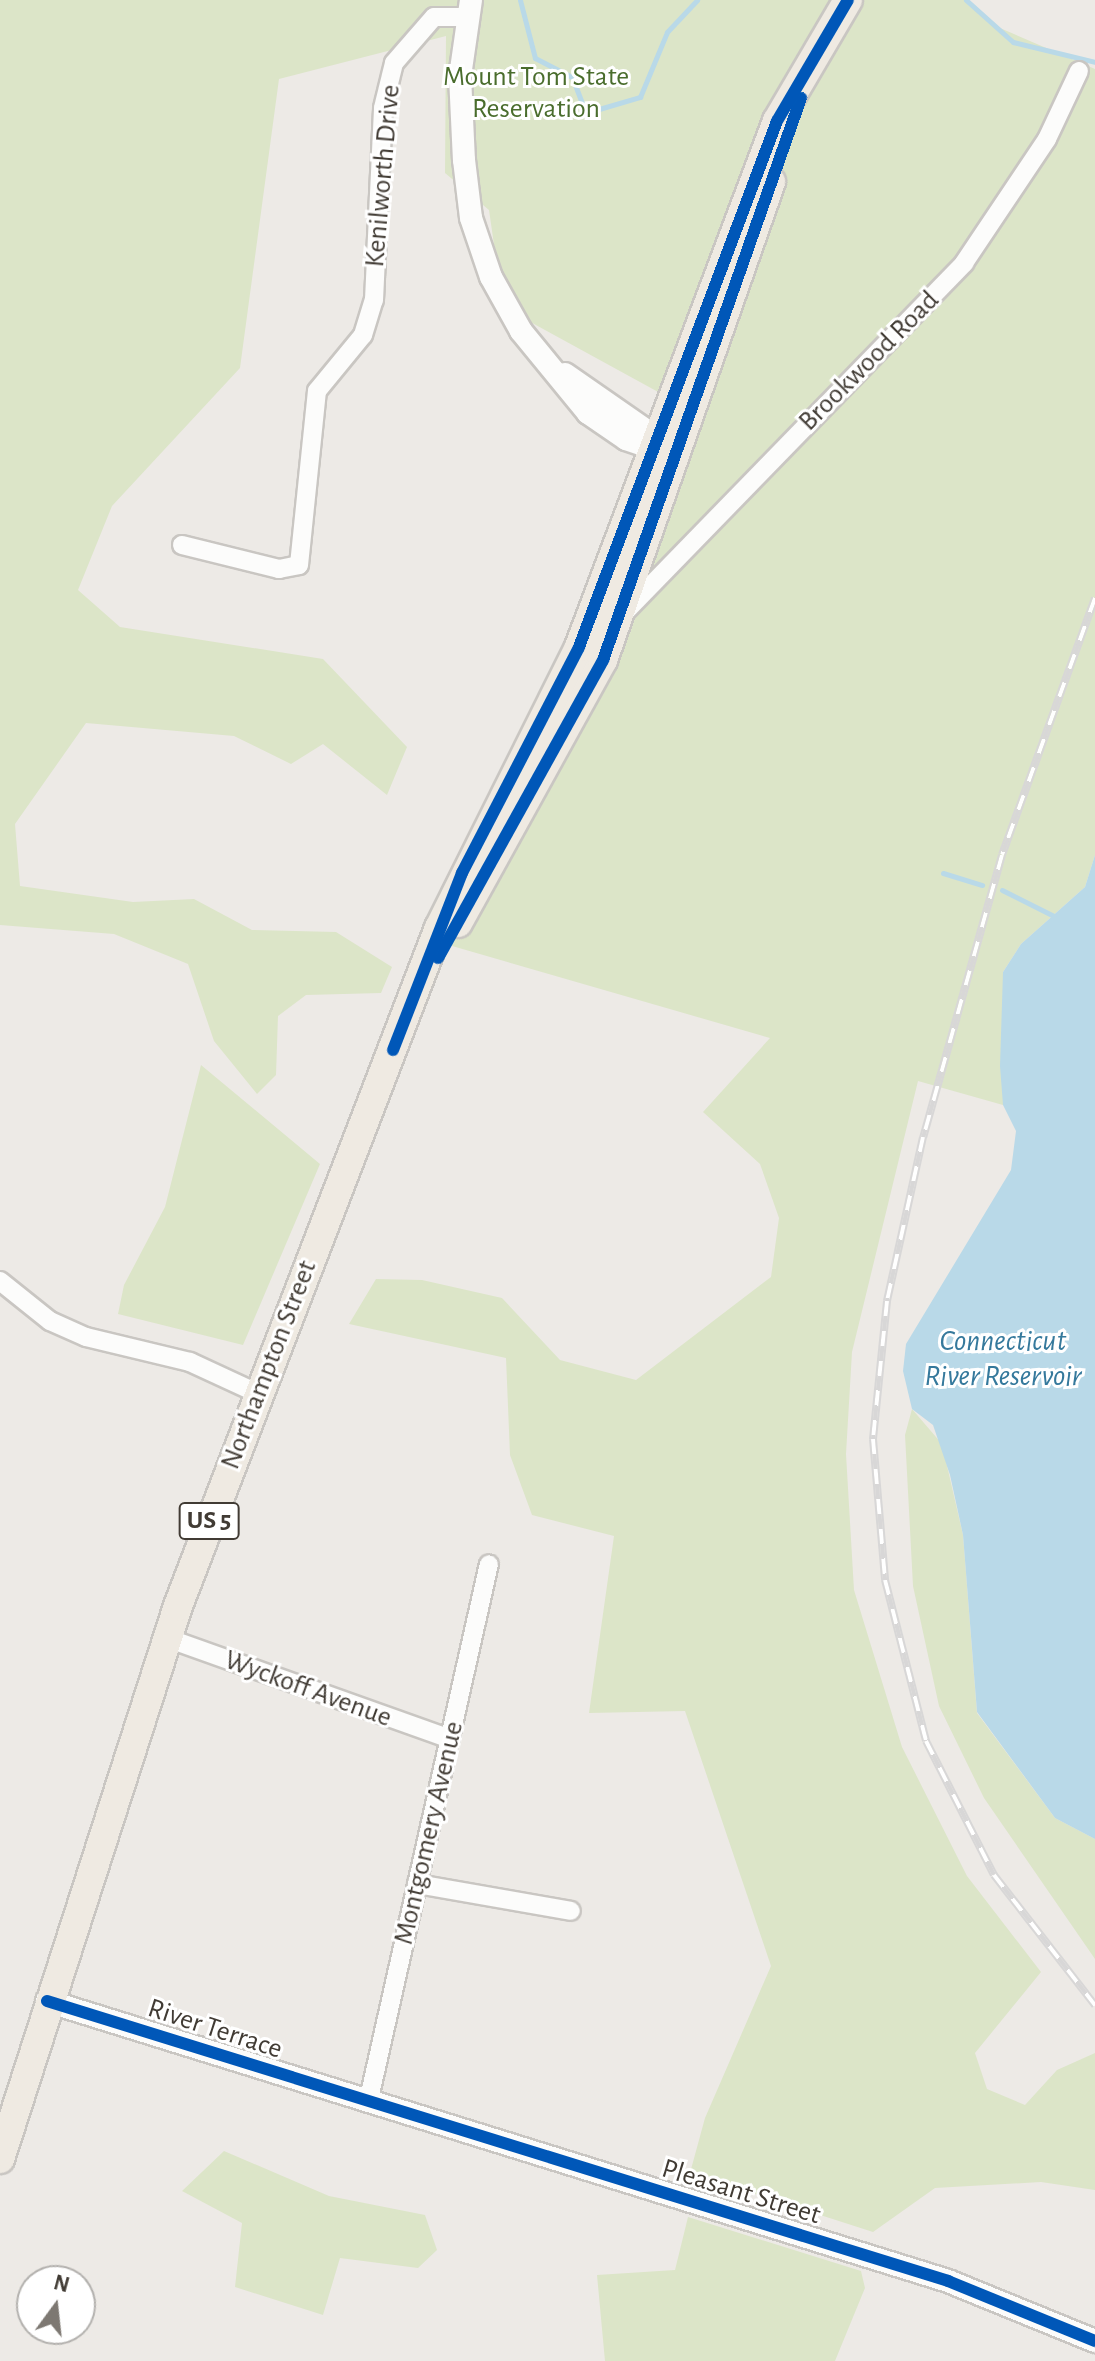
<!DOCTYPE html>
<style>
body{margin:0}
#map{position:relative;width:1095px;height:2361px;overflow:hidden;background:#edeae6;font-family:"Alegreya Sans",sans-serif}
div>[style]{position:absolute}
.green>*{inset:0;background:#dce5c8}
.water>*{inset:0;background:#b9d9e8}
.stream>*{height:5px;margin:-2.5px;padding:0 2.5px;transform-origin:2.5px;border-radius:2.5px;background:#b9d9e8}
.roads{filter:drop-shadow(2px 0 #c9c6c2) drop-shadow(-2px 0 #c9c6c2) drop-shadow(0 2px #c9c6c2) drop-shadow(0 -2px #c9c6c2)}
.minor>*{height:18px;margin:-9px;padding:0 9px;transform-origin:9px;border-radius:9px;background:#fcfcfb}
.tertiary>*{height:22px;margin:-11px;padding:0 11px;transform-origin:11px;border-radius:11px;background:#fcfcfb}
.primary>*{height:28px;margin:-14px;padding:0 14px;transform-origin:14px;border-radius:14px;background:#efeae2}
.rail>*{height:8px;margin-top:-4px;transform-origin:0;background:repeating-linear-gradient(90deg,#fff 0 15px,#d8d7d7 0 30px);box-sizing:border-box;border-block:2px solid #d8d7d7}
.cycleway>*{height:12px;margin:-6px;padding:0 6px;transform-origin:6px;border-radius:6px;background:#0057b8}
span{translate:-50% -50%;white-space:nowrap;text-align:center;line-height:1.15;-webkit-text-stroke:6px #fff;paint-order:stroke}
.shield-label span{padding:2px 6px;background:#fff;border:2px solid;border-radius:6px;-webkit-text-stroke-width:0}
.shield-label{font-size:26px;color:#413b34;font-weight:700}
.park-label{font-size:28px;color:#4a6d2d}
.street-label{font-size:28px;color:#413b34}
.water-label{font-size:30px;color:#35799c;font-style:italic}
.north{position:absolute;left:16px;top:2265px;width:80px;height:80px;box-sizing:border-box;background:#fff;border:2px solid #b3b1ae;border-radius:50%;rotate:15deg;font-size:22px;font-weight:700;line-height:32px;text-align:center;color:#413b34}
.north::after{content:'';display:block;margin:auto;width:28px;height:36px;background:#7d7872;clip-path:polygon(50% 0,100% 100%,50% 72%,0 100%)}
</style>
<div id="map">
<div class="green">
<i style="clip-path:polygon(0 0,968px 0,993px 25px,1095px 69px,1095px 855px,1085px 887px,1021px 944px,1003px 972px,1003px 1105px,918px 1081px,852px 1352px,846px 1454px,854px 1590px,902px 1747px,967px 1876px,1041px 1972px,975px 2053px,987px 2089px,1025px 2105px,1057px 2070px,1095px 2053px,1095px 2190px,1041px 2182px,935px 2188px,873px 2232px,690px 2173px,705px 2118px,771px 1966px,685px 1711px,589px 1713px,614px 1536px,532px 1515px,510px 1455px,506px 1358px,349px 1324px,376px 1279px,422px 1280px,502px 1298px,560px 1360px,636px 1380px,771px 1277px,779px 1218px,760px 1164px,703px 1112px,770px 1038px,421px 937px,630px 633px,702px 416px,503px 307px,489px 210px,445px 173px,446px 36px,279px 79px,240px 368px,112px 506px,78px 590px,120px 627px,323px 659px,407px 747px,387px 795px,323px 744px,291px 764px,234px 736px,86px 723px,15px 824px,20px 886px,133px 902px,194px 899px,252px 930px,336px 932px,392px 967px,381px 993px,306px 995px,278px 1016px,276px 1075px,257px 1094px,214px 1041px,188px 964px,114px 934px,0 925px)"></i>
<i style="clip-path:polygon(201px 1065px,320px 1164px,243px 1345px,118px 1314px,124px 1285px,165px 1207px)"></i>
<i style="clip-path:polygon(912px 1409px,942px 1444px,963px 1535px,977px 1713px,1055px 1818px,1095px 1839px,1095px 1959px,984px 1798px,939px 1706px,913px 1586px,905px 1435px)"></i>
<i style="clip-path:polygon(224px 2151px,329px 2196px,425px 2215px,437px 2250px,418px 2268px,340px 2258px,323px 2315px,235px 2287px,242px 2223px,182px 2191px)"></i>
<i style="clip-path:polygon(688px 2217px,861px 2271px,865px 2288px,835px 2361px,605px 2361px,597px 2275px,675px 2270px)"></i>
</div>
<div class="water">
<i style="clip-path:polygon(1095px 855px,1095px 1839px,1055px 1818px,977px 1712px,963px 1535px,950px 1475px,933px 1425px,912px 1409px,903px 1371px,906px 1344px,1011px 1170px,1016px 1131px,1003px 1105px,1000px 1066px,1003px 972px,1021px 944px,1085px 887px)"></i>
</div>
<div class="stream">
<i style="left:520px;top:0;width:60px;rotate:75.5deg"></i>
<i style="left:535px;top:58px;width:42px;rotate:27.2deg"></i>
<i style="left:572px;top:77px;width:30px;rotate:69deg"></i>
<i style="left:583px;top:105px;width:16px;rotate:14deg"></i>
<i style="left:599px;top:109px;width:43px;rotate:-16.3deg"></i>
<i style="left:640px;top:97px;width:70px;rotate:-67.4deg"></i>
<i style="left:667px;top:32px;width:44px;rotate:-46.8deg"></i>
<i style="left:966px;top:0;width:63px;rotate:41.8deg"></i>
<i style="left:1013px;top:42px;width:84px;rotate:13.7deg"></i>
<i style="left:943px;top:873px;width:41px;rotate:17.1deg"></i>
<i style="left:1002px;top:890px;width:58px;rotate:26.6deg"></i>
</div>
<div class="roads">
<div class="minor">
<i style="left:182px;top:545px;width:100px;rotate:13.9deg"></i>
<i style="left:279px;top:569px;width:20px;rotate:-11deg"></i>
<i style="left:299px;top:565px;width:175px;rotate:-84.1deg"></i>
<i style="left:317px;top:391px;width:72px;rotate:-50.6deg"></i>
<i style="left:363px;top:335px;width:37px;rotate:-73deg"></i>
<i style="left:374px;top:300px;width:192px;rotate:-87.3deg"></i>
<i style="left:383px;top:108px;width:46px;rotate:-76.3deg"></i>
<i style="left:394px;top:63px;width:61px;rotate:-49deg"></i>
<i style="left:434px;top:17px;width:33px"></i>
<i style="left:625px;top:612px;width:487px;rotate:-45.8deg"></i>
<i style="left:964px;top:263px;width:149px;rotate:-56.2deg"></i>
<i style="left:1047px;top:139px;width:75px;rotate:-64.8deg"></i>
<i style="left:0;top:1281px;width:64px;rotate:38.7deg"></i>
<i style="left:50px;top:1321px;width:39px;rotate:24deg"></i>
<i style="left:86px;top:1337px;width:107px;rotate:13.5deg"></i>
<i style="left:190px;top:1362px;width:74px;rotate:24.8deg"></i>
<i style="left:167px;top:1638px;width:300px;rotate:19.6deg"></i>
<i style="left:417px;top:1884px;width:156px;rotate:9.9deg"></i>
<i style="left:368px;top:2103px;width:552px;rotate:-77.35deg"></i>
</div>
<div class="tertiary">
<i style="left:471px;top:0;width:77px;rotate:98.2deg"></i>
<i style="left:460px;top:76px;width:84px;rotate:87.3deg"></i>
<i style="left:464px;top:160px;width:58px;rotate:83.1deg"></i>
<i style="left:471px;top:218px;width:62px;rotate:71.3deg"></i>
<i style="left:491px;top:277px;width:62px;rotate:60.9deg"></i>
<i style="left:521px;top:331px;width:106px;rotate:50.7deg"></i>
<i style="left:588px;top:413px;width:46px;rotate:34.4deg"></i>
<i style="left:626px;top:439px;width:43px;rotate:18.9deg"></i>
<i style="left:565px;top:374px;width:124px;rotate:34.8deg"></i>
<i style="left:47px;top:2001px;width:944px;rotate:17.26deg"></i>
<i style="left:948px;top:2281px;width:159px;rotate:22.2deg"></i>
</div>
<div class="primary">
<i style="left:458px;top:923px;width:300px;rotate:-61.1deg"></i>
<i style="left:603px;top:660px;width:507px;rotate:-70.64deg"></i>
<i style="left:0;top:2159px;width:581px;rotate:-72.16deg"></i>
<i style="left:178px;top:1606px;width:727px;rotate:-68.95deg"></i>
<i style="left:439px;top:928px;width:314px;rotate:-63.5deg"></i>
<i style="left:579px;top:647px;width:562px;rotate:-69.37deg"></i>
<i style="left:777px;top:121px;width:140px;rotate:-59.6deg"></i>
</div>
</div>
<div class="rail">
<i style="left:1095px;top:598px;width:273px;rotate:109.9deg"></i>
<i style="left:1002px;top:855px;width:293px;rotate:105.6deg"></i>
<i style="left:923px;top:1137px;width:168px;rotate:102.4deg"></i>
<i style="left:887px;top:1301px;width:139px;rotate:95.8deg"></i>
<i style="left:873px;top:1439px;width:142px;rotate:85.1deg"></i>
<i style="left:885px;top:1580px;width:166px;rotate:75.7deg"></i>
<i style="left:926px;top:1741px;width:150px;rotate:63.1deg"></i>
<i style="left:994px;top:1875px;width:165px;rotate:52.2deg"></i>
</div>
<div class="cycleway">
<i style="left:438px;top:958px;width:341px;rotate:-61deg"></i>
<i style="left:603px;top:660px;width:596px;rotate:-70.59deg"></i>
<i style="left:393px;top:1050px;width:190px;rotate:-68.7deg"></i>
<i style="left:462px;top:873px;width:254px;rotate:-62.6deg"></i>
<i style="left:579px;top:647px;width:562px;rotate:-69.37deg"></i>
<i style="left:777px;top:121px;width:140px;rotate:-59.6deg"></i>
<i style="left:47px;top:2001px;width:944px;rotate:17.26deg"></i>
<i style="left:948px;top:2281px;width:159px;rotate:22.2deg"></i>
</div>
<div class="shield-label">
<span style="left:209px;top:1521px">US 5</span>
</div>
<div class="park-label">
<span style="left:536px;top:93px">Mount Tom State<br>Reservation</span>
</div>
<div class="street-label">
<span style="left:383px;top:176px;rotate:-85deg">Kenilworth Drive</span>
<span style="left:869px;top:361px;rotate:-45deg">Brookwood Road</span>
<span style="left:269px;top:1365px;rotate:-69deg">Northampton Street</span>
<span style="left:308px;top:1689px;rotate:20deg">Wyckoff Avenue</span>
<span style="left:429px;top:1833px;rotate:-77deg">Montgomery Avenue</span>
<span style="left:215px;top:2029px;rotate:18deg">River Terrace</span>
<span style="left:741px;top:2192px;rotate:17deg">Pleasant Street</span>
</div>
<div class="water-label">
<span style="left:1003px;top:1358px">Connecticut<br>River Reservoir</span>
</div>
<div class="north">N</div>
</div>
